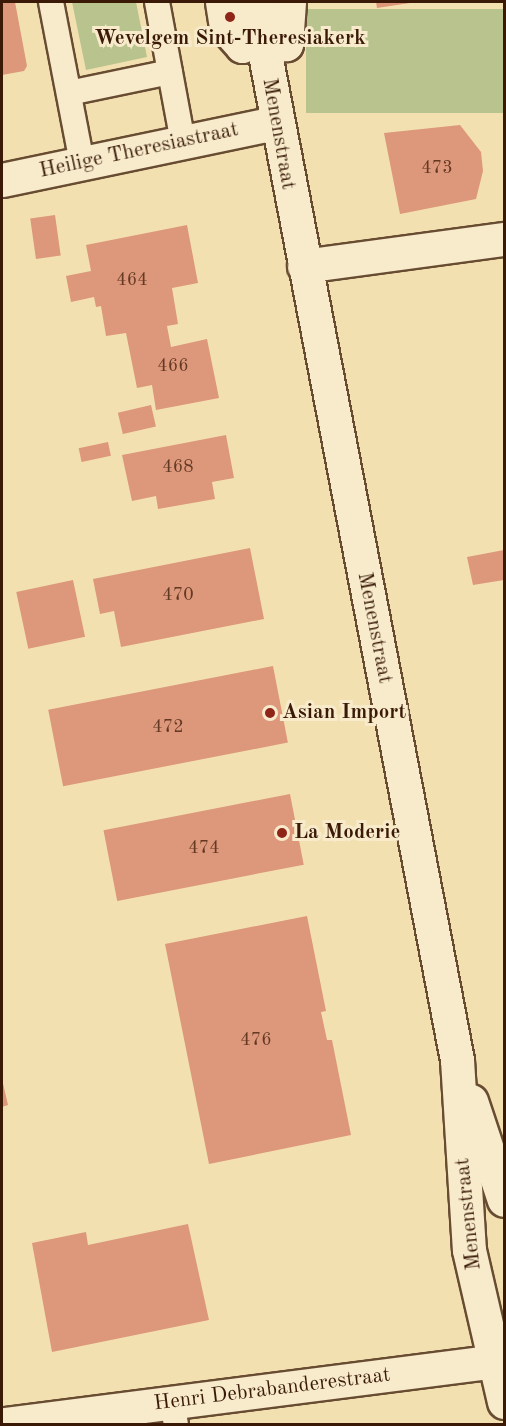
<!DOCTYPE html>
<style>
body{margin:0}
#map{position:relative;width:506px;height:1426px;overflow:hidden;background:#f3e0b1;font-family:"Old Standard TT",serif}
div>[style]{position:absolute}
.green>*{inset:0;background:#b9c38d;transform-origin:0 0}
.building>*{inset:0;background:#dd977a;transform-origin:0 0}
.roads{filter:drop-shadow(2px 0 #684c32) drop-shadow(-2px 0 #684c32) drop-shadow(0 2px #684c32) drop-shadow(0 -2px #684c32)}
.service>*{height:24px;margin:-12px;padding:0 12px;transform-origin:12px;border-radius:12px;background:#f7ebcc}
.pedestrian>*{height:33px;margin:-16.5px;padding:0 16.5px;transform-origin:16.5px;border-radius:16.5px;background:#f7ebcc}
.minor>*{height:33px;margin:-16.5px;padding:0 16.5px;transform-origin:16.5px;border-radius:16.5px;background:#f7ebcc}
.secondary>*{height:33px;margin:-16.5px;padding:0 16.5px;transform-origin:16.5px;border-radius:16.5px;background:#f7ebcc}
.dots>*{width:16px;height:16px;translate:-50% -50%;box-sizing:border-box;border:3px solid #f7ebcc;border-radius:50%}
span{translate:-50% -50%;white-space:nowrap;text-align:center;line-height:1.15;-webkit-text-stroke:6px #f7ebcc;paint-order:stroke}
.number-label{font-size:18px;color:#633924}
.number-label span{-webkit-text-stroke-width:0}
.poi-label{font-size:21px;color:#3a1a07;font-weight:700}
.left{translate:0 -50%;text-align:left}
.street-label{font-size:21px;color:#3a1a07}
.frame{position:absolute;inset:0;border:3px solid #3a1a07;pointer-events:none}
</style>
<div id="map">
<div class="green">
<i style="clip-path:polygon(72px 2px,136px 2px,147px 57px,86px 70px)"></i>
<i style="left:504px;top:9px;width:104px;height:198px;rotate:90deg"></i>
</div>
<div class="building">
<i style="clip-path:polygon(2px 2px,15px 2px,27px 66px,24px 71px,2px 75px)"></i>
<i style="clip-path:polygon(376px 2px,410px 2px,410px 3px,377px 8px)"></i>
<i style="clip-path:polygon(460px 125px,481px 152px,483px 171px,476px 199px,400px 214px,384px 133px)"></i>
<i style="left:55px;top:215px;width:41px;height:25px;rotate:82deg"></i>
<i style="clip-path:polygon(187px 225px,198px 283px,172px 288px,178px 324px,167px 326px,171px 347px,207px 339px,219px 398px,156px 410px,152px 385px,137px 388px,126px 333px,106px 336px,101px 306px,96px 307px,94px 297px,71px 302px,66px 276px,91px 271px,86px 245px)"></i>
<i style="left:151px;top:405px;width:22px;height:34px;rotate:77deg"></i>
<i style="clip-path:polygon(226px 435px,234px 478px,212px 482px,215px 499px,158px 509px,156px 496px,132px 501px,122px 455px)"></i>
<i style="left:108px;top:442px;width:14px;height:30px;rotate:78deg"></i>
<i style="clip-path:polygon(250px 548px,264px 619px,121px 647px,114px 611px,100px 614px,93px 579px)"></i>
<i style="clip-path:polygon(504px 550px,504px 580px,473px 585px,467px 557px)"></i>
<i style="left:73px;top:580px;width:58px;height:58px;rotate:78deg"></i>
<i style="left:273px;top:666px;width:78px;height:229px;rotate:79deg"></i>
<i style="left:290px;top:794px;width:72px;height:190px;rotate:79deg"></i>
<i style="clip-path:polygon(307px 916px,326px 1011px,321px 1012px,327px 1040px,332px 1040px,351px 1135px,209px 1164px,165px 944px)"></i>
<i style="clip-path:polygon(2px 1079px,8px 1105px,2px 1107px)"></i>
<i style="clip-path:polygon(188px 1224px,209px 1320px,52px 1352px,32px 1243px,86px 1232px,88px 1245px)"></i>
</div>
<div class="roads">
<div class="service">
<i style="left:51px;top:2px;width:164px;rotate:79.1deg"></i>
<i style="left:157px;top:2px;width:142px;rotate:79.5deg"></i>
<i style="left:69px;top:93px;width:103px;rotate:-11.7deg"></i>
<i style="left:172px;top:1402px;width:22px;rotate:80deg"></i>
</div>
<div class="pedestrian">
<i style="left:222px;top:2px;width:26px;rotate:81deg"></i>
<i style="left:226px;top:28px;width:24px;rotate:48deg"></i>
<i style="left:242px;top:46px;width:45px;rotate:-100.3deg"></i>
<i style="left:278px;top:2px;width:43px;rotate:79.2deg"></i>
<i style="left:286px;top:44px;width:42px;rotate:-85.9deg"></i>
</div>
<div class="minor">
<i style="left:2px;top:180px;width:280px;rotate:-11.8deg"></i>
<i style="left:304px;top:266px;width:202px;rotate:-7.7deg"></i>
<i style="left:4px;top:1424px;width:504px;rotate:-7.29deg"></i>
</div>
<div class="secondary">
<i style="left:255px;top:2px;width:1077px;rotate:79.19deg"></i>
<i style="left:457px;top:1060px;width:190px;rotate:86.4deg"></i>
<i style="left:469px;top:1250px;width:156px;rotate:77deg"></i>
<i style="left:471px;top:1101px;width:104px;rotate:71.6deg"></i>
</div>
</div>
<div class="dots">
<i style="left:230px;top:17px;background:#8f2418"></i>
<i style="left:270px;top:713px;background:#8f2418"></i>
<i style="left:282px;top:833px;background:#8f2418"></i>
</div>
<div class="number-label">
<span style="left:437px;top:168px">473</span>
<span style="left:132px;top:280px">464</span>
<span style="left:173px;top:366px">466</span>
<span style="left:178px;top:467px">468</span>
<span style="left:178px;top:595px">470</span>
<span style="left:168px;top:727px">472</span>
<span style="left:204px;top:848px">474</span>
<span style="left:256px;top:1040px">476</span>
</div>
<div class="poi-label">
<span style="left:230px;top:39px">Wevelgem Sint-Theresiakerk</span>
<span class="left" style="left:282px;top:713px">Asian Import</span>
<span class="left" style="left:294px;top:833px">La Moderie</span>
</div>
<div class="street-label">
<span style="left:278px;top:134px;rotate:80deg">Menenstraat</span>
<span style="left:139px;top:151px;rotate:-12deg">Heilige Theresiastraat</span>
<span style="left:374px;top:628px;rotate:79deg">Menenstraat</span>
<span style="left:469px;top:1214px;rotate:-96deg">Menenstraat</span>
<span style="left:272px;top:1390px;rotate:-7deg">Henri Debrabanderestraat</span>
</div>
<div class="frame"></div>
</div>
